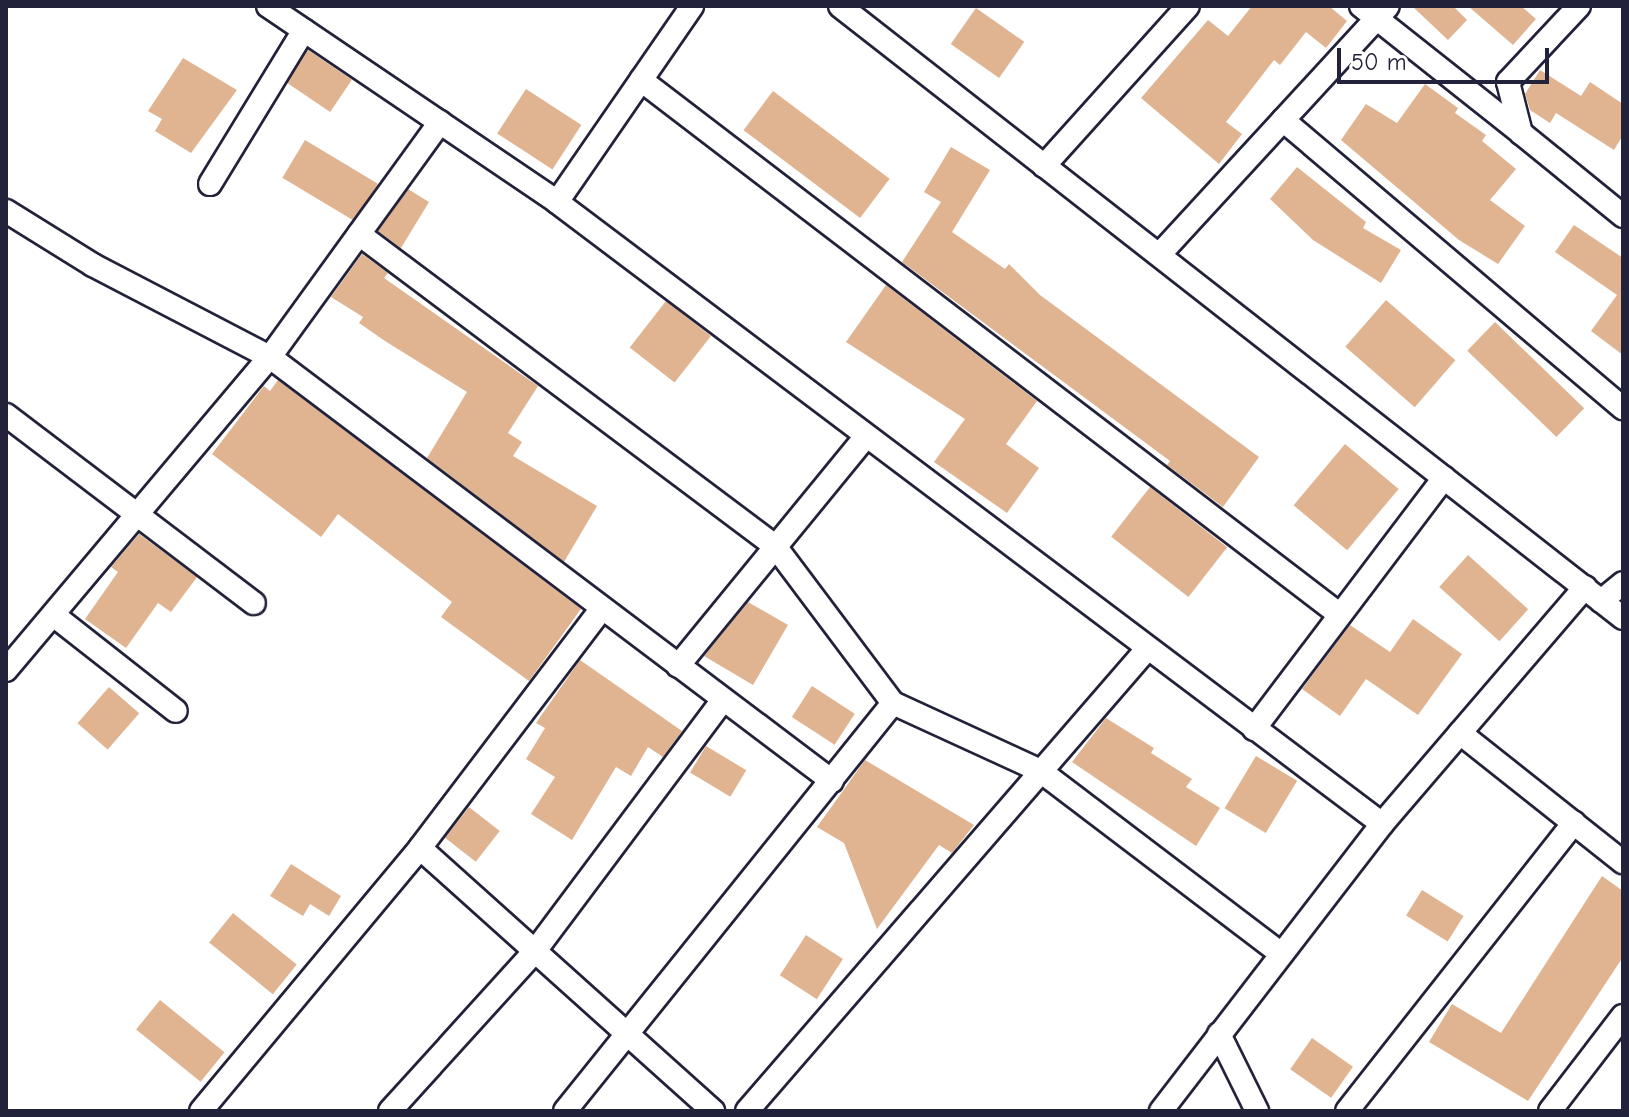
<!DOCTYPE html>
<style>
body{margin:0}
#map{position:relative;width:1629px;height:1117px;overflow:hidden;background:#fff;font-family:"Comic Neue",sans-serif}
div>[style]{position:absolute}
.building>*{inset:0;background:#e0b491;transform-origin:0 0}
.roads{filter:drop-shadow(2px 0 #22223b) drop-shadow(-2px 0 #22223b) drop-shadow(0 2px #22223b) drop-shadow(0 -2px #22223b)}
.street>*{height:22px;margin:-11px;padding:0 11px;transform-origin:11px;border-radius:11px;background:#fff}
span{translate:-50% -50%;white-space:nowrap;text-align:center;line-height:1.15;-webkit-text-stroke:8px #fff;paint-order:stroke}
.frame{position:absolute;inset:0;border:8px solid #22223b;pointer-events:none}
.scale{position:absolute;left:1337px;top:48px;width:212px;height:36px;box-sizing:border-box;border:4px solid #22223b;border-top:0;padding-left:10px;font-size:24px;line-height:28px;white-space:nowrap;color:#22223b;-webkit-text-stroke:6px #fff;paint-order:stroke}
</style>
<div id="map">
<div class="building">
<i style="clip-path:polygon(1252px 6px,1329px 6px,1347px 21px,1326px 48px,1306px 32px,1280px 65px,1274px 60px,1226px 122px,1242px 134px,1219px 164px,1141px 98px,1208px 20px,1228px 36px)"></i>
<i style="clip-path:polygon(1412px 6px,1453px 6px,1467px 20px,1448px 40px)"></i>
<i style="clip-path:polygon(1468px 6px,1521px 6px,1536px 19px,1513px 45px)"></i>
<i style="left:976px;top:8px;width:59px;height:44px;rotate:35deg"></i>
<i style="left:308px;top:50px;width:53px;height:39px;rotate:34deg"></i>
<i style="clip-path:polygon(183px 58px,237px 90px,191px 153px,155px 131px,162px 119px,148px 111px)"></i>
<i style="clip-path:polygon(1540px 70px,1581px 96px,1590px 82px,1623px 104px,1623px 135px,1614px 150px,1556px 113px,1550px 123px,1530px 110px,1525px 94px)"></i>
<i style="clip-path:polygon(1425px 84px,1458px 108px,1455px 113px,1486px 135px,1482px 141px,1516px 169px,1490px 200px,1525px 226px,1498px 264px,1459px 240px,1341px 140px,1366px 104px,1397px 123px)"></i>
<i style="left:526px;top:89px;width:66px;height:53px;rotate:33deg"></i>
<i style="left:773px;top:91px;width:146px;height:49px;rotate:37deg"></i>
<i style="left:305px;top:140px;width:85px;height:44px;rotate:31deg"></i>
<i style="clip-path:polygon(951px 147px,990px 170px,952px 232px,1005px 269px,1009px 264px,1040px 295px,1259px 457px,1223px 507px,1167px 465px,1170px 461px,902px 262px,941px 202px,924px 192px)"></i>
<i style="clip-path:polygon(1297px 167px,1366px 222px,1363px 228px,1401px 250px,1381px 283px,1313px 240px,1270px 199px)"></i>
<i style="clip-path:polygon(408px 189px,429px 202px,401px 248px,378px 231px)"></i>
<i style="clip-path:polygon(1574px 225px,1623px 258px,1623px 355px,1591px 331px,1617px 295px,1555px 252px)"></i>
<i style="clip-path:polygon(362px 254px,388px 273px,384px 278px,538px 386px,508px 433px,522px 442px,513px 456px,597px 506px,564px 562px,427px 458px,467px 392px,385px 341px,359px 323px,363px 317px,331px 297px)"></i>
<i style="clip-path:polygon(886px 285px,1037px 401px,1006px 444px,1039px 468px,1007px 513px,934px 462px,965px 419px,846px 342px)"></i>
<i style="left:1386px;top:300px;width:92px;height:62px;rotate:41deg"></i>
<i style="left:666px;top:301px;width:57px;height:59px;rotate:38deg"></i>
<i style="left:1495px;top:322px;width:124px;height:40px;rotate:44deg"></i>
<i style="clip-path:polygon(278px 380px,581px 609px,529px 681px,441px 617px,452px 602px,338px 514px,321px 537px,212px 454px,264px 386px,270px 391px)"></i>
<i style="left:1345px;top:444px;width:70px;height:80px;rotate:40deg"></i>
<i style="left:1150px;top:487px;width:98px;height:63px;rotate:38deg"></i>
<i style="clip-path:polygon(139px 534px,197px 577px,171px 612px,158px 603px,126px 648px,85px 619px,118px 572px,111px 567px)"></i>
<i style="left:1468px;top:555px;width:81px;height:43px;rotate:42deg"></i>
<i style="clip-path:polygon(748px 602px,788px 625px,753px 685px,704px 656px)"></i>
<i style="clip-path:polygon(1413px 619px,1462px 654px,1418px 715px,1366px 679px,1340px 716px,1302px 689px,1350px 625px,1390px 652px)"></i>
<i style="clip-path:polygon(580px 660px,682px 731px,663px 757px,648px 747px,631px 776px,616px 767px,572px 840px,531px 814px,555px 777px,526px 759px,545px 728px,536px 723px)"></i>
<i style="left:812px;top:686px;width:51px;height:37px;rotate:33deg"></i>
<i style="left:109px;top:687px;width:40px;height:48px;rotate:41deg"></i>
<i style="clip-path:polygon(1106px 718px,1154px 748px,1151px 753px,1192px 779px,1186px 787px,1220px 808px,1196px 846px,1072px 762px)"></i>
<i style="left:706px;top:746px;width:47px;height:31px;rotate:31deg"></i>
<i style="left:1256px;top:756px;width:48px;height:61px;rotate:31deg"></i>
<i style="clip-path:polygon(865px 760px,974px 825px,952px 853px,939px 845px,877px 929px,844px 843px,817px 827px)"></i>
<i style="left:469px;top:807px;width:39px;height:39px;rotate:38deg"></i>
<i style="clip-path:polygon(291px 864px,341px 896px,329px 916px,310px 904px,303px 916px,270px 896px)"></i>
<i style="clip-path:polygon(1602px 876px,1623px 891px,1623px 957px,1528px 1101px,1429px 1042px,1452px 1004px,1501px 1033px)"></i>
<i style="left:1422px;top:890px;width:49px;height:30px;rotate:32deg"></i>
<i style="left:233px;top:913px;width:82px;height:38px;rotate:39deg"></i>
<i style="left:806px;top:935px;width:44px;height:48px;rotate:33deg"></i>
<i style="left:160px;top:1000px;width:83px;height:38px;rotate:39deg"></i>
<i style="left:1312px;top:1038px;width:50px;height:38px;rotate:35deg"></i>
</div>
<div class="roads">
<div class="street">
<i style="left:268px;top:6px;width:349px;rotate:34.1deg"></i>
<i style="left:557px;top:202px;width:1033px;rotate:37.01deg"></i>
<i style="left:840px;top:6px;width:994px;rotate:38.01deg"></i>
<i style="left:1361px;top:6px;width:204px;rotate:38.4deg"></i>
<i style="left:1579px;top:6px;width:104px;rotate:133.1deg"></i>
<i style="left:1508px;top:82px;width:53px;rotate:75.7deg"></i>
<i style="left:1521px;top:133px;width:132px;rotate:39.1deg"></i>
<i style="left:641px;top:80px;width:880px;rotate:37.43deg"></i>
<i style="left:1283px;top:120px;width:446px;rotate:40.3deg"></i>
<i style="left:1044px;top:166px;width:215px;rotate:-48deg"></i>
<i style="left:210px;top:184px;width:180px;rotate:-58.6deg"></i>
<i style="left:557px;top:202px;width:238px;rotate:-55.4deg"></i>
<i style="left:6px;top:211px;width:102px;rotate:31.8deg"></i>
<i style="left:93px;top:265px;width:199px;rotate:27.5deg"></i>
<i style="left:270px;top:357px;width:704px;rotate:37.03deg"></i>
<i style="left:359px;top:234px;width:520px;rotate:36.87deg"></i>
<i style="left:775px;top:546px;width:196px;rotate:53.1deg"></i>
<i style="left:893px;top:703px;width:161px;rotate:24.7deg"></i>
<i style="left:1039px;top:770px;width:304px;rotate:37.2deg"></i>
<i style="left:1159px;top:255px;width:338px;rotate:-47.4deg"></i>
<i style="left:6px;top:415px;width:311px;rotate:37.2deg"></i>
<i style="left:1601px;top:601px;width:28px;rotate:-39deg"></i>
<i style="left:56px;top:617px;width:152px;rotate:38.1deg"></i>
<i style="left:678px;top:666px;width:293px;rotate:-50.7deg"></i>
<i style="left:6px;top:670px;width:409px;rotate:-49.9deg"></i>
<i style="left:270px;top:357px;width:290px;rotate:-54.1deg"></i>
<i style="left:1254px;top:729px;width:315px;rotate:-52.9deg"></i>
<i style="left:1460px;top:733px;width:208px;rotate:38.4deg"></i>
<i style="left:420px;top:848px;width:394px;rotate:41.9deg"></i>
<i style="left:1219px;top:1034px;width:86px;rotate:63.7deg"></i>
<i style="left:201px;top:1111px;width:342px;rotate:-50.2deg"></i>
<i style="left:420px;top:848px;width:301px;rotate:-52.8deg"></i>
<i style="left:390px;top:1111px;width:216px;rotate:-47.8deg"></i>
<i style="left:535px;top:951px;width:314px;rotate:-53.2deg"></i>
<i style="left:565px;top:1111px;width:523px;rotate:-51.2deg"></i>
<i style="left:747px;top:1111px;width:611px;rotate:-49.11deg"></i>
<i style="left:1161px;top:1111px;width:362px;rotate:-52.4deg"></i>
<i style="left:1382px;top:824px;width:312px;rotate:-49.4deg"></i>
<i style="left:1347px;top:1111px;width:367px;rotate:-51.8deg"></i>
<i style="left:1550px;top:1111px;width:120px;rotate:-52.5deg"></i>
</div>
</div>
<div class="frame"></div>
<div class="scale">50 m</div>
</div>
